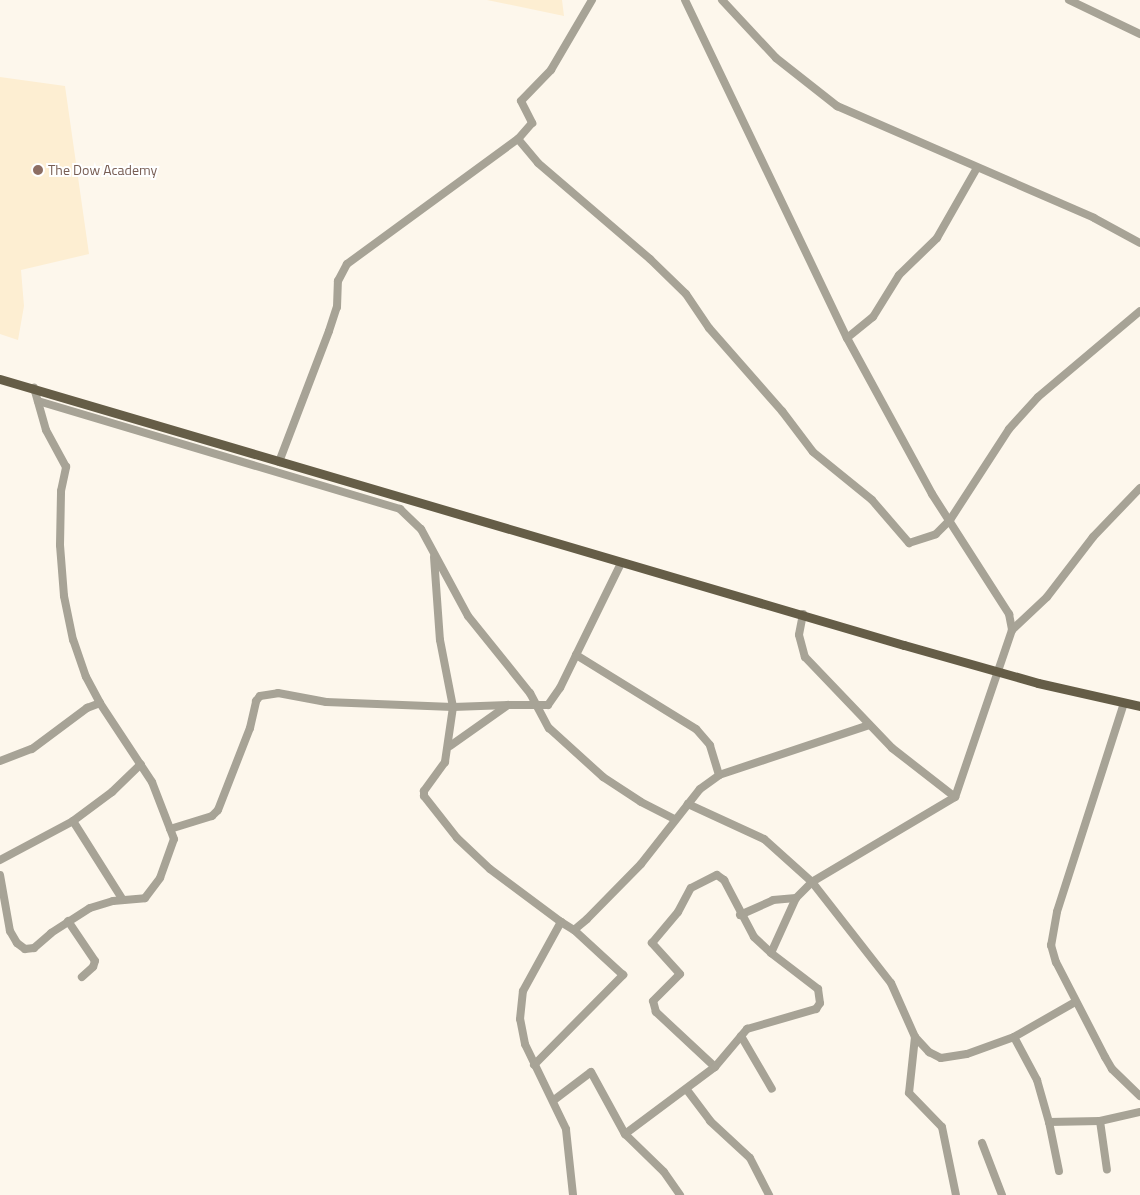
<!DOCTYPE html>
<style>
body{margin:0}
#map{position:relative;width:1140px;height:1195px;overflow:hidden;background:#fdf7ec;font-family:"Titillium Web",sans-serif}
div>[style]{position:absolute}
.built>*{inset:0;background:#fdeed2}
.minor>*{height:8px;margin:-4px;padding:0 4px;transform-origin:4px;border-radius:4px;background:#a7a396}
.major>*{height:9px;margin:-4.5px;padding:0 4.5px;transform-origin:4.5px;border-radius:4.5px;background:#655d47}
.dots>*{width:14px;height:14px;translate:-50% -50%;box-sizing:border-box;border:2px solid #fff;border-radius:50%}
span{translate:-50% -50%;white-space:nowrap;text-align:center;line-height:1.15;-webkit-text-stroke:4px #fff;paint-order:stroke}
.education-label{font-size:14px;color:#785e54}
.left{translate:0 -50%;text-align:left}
</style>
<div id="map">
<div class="built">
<i style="clip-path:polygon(487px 0,562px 0,564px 16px)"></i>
<i style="clip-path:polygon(0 77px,65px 86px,89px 254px,21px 270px,24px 306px,18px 340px,0 334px)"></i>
</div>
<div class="minor">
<i style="left:592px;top:0;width:81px;rotate:120.4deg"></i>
<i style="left:551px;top:70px;width:43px;rotate:134.1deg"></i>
<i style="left:521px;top:101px;width:25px;rotate:63deg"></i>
<i style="left:532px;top:123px;width:21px;rotate:131deg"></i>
<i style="left:518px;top:139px;width:31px;rotate:50deg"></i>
<i style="left:538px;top:163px;width:148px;rotate:40.6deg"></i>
<i style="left:650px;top:259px;width:50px;rotate:44.2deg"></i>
<i style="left:686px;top:294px;width:41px;rotate:55.9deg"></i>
<i style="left:709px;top:328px;width:111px;rotate:48.7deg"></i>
<i style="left:782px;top:411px;width:51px;rotate:52.9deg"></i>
<i style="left:813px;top:452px;width:76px;rotate:39.1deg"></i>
<i style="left:872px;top:500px;width:57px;rotate:49.3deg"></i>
<i style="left:909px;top:543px;width:28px;rotate:-18deg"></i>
<i style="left:936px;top:534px;width:20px;rotate:-45deg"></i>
<i style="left:950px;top:520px;width:108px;rotate:-57deg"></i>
<i style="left:1009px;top:429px;width:43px;rotate:-47.8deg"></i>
<i style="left:1038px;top:397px;width:133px;rotate:-40.1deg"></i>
<i style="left:685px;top:0;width:375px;rotate:64.4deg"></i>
<i style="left:847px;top:338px;width:178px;rotate:61.4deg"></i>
<i style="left:932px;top:494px;width:143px;rotate:57.3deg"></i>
<i style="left:1009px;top:614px;width:16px;rotate:79deg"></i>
<i style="left:1012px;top:630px;width:176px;rotate:108.8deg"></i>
<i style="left:955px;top:797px;width:166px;rotate:149.3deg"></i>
<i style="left:812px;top:882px;width:64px;rotate:-138.1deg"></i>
<i style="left:764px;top:839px;width:84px;rotate:-155.3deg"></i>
<i style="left:722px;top:0;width:79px;rotate:47deg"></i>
<i style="left:776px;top:58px;width:78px;rotate:38.2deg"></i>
<i style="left:837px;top:106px;width:280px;rotate:23.5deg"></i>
<i style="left:1094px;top:218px;width:52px;rotate:28.5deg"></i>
<i style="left:1069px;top:0;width:79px;rotate:25.6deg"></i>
<i style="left:847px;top:338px;width:33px;rotate:-39deg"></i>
<i style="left:873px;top:317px;width:49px;rotate:-58.2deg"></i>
<i style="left:899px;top:275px;width:53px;rotate:-44.2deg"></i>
<i style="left:937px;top:238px;width:81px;rotate:-60.3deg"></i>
<i style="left:38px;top:401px;width:378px;rotate:16.6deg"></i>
<i style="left:400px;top:509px;width:29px;rotate:44deg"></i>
<i style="left:421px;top:529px;width:99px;rotate:61.6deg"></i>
<i style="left:468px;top:616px;width:99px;rotate:51.2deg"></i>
<i style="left:530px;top:693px;width:40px;rotate:62deg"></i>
<i style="left:549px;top:728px;width:73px;rotate:42.2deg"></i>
<i style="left:603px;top:777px;width:45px;rotate:33.3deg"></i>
<i style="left:641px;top:802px;width:38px;rotate:27deg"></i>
<i style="left:279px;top:462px;width:140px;rotate:-69.1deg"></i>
<i style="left:329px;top:331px;width:25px;rotate:-72deg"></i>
<i style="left:337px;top:307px;width:26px;rotate:-88deg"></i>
<i style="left:338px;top:281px;width:19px;rotate:-62deg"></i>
<i style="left:347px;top:264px;width:212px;rotate:-36.2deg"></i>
<i style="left:434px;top:557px;width:83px;rotate:85.9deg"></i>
<i style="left:440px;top:640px;width:68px;rotate:79deg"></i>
<i style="left:453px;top:707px;width:56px;rotate:98.3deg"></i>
<i style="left:445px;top:762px;width:36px;rotate:126deg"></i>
<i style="left:424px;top:791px;width:5px;rotate:90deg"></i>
<i style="left:424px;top:796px;width:53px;rotate:51.8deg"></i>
<i style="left:457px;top:838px;width:45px;rotate:43.2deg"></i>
<i style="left:490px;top:869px;width:89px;rotate:36.7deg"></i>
<i style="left:803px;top:614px;width:21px;rotate:101deg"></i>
<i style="left:799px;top:635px;width:23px;rotate:75deg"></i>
<i style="left:805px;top:657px;width:126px;rotate:46.3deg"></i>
<i style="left:892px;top:748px;width:80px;rotate:37.9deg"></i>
<i style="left:1012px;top:630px;width:48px;rotate:-43.3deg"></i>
<i style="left:1047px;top:597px;width:76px;rotate:-52.5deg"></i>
<i style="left:1093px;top:537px;width:68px;rotate:-46.2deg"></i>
<i style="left:1124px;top:703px;width:219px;rotate:107.8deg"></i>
<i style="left:1057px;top:912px;width:34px;rotate:100deg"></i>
<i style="left:1051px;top:945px;width:18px;rotate:74deg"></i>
<i style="left:1056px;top:962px;width:107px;rotate:62.7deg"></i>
<i style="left:1105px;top:1057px;width:14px;rotate:60deg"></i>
<i style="left:1112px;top:1069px;width:39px;rotate:44deg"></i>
<i style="left:450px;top:746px;width:71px;rotate:-35.3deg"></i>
<i style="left:508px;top:705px;width:40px"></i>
<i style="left:548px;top:705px;width:21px;rotate:-55deg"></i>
<i style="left:560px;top:688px;width:37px;rotate:-64deg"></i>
<i style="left:0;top:761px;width:34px;rotate:-21deg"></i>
<i style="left:32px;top:749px;width:69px;rotate:-36.7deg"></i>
<i style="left:87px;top:708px;width:14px;rotate:-21deg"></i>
<i style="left:719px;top:775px;width:158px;rotate:-18.4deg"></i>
<i style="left:73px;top:821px;width:93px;rotate:57.7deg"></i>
<i style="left:170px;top:829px;width:44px;rotate:-17.2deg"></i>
<i style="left:212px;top:816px;width:8px;rotate:-45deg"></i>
<i style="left:218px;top:810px;width:88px;rotate:-68.7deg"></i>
<i style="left:250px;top:728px;width:28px;rotate:-77deg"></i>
<i style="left:256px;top:701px;width:6px;rotate:-51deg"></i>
<i style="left:260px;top:696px;width:18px;rotate:-9deg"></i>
<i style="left:278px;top:693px;width:49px;rotate:10.6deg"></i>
<i style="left:326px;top:702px;width:127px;rotate:2.3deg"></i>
<i style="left:453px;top:707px;width:55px;rotate:-2.1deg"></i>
<i style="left:0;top:860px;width:83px;rotate:-28.1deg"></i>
<i style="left:73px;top:821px;width:49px;rotate:-36.6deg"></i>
<i style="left:112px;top:792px;width:40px;rotate:-44deg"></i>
<i style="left:0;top:875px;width:57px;rotate:79.9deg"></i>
<i style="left:10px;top:931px;width:14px;rotate:60deg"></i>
<i style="left:17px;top:943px;width:10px;rotate:37deg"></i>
<i style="left:25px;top:949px;width:9px;rotate:-6deg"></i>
<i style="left:34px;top:948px;width:23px;rotate:-41deg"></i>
<i style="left:51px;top:933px;width:46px;rotate:-32.7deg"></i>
<i style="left:90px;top:908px;width:24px;rotate:-17deg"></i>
<i style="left:113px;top:901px;width:32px;rotate:-5deg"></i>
<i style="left:145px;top:898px;width:25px;rotate:-53deg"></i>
<i style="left:160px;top:878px;width:41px;rotate:-70.3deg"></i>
<i style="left:174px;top:839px;width:61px;rotate:-111.1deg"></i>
<i style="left:152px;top:782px;width:95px;rotate:-123.4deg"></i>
<i style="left:100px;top:703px;width:30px;rotate:-118deg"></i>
<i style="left:86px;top:677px;width:39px;rotate:-109deg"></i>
<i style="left:73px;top:640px;width:45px;rotate:-101.6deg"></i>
<i style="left:64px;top:596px;width:51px;rotate:-94.5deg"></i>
<i style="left:60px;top:545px;width:54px;rotate:-88.9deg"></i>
<i style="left:61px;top:491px;width:25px;rotate:-78deg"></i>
<i style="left:66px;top:467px;width:42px;rotate:-118.4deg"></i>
<i style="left:46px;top:430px;width:44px;rotate:-105.9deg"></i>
<i style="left:740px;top:915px;width:36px;rotate:-24deg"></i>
<i style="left:773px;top:900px;width:23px;rotate:-5deg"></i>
<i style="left:68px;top:921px;width:48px;rotate:56deg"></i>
<i style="left:95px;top:961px;width:6px;rotate:108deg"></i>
<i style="left:93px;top:967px;width:15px;rotate:138deg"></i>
<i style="left:741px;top:1036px;width:61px;rotate:59.7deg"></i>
<i style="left:915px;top:1037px;width:56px;rotate:96.1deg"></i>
<i style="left:909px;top:1093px;width:47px;rotate:45.9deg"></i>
<i style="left:942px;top:1127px;width:69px;rotate:78.4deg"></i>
<i style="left:1014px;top:1037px;width:49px;rotate:61.9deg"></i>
<i style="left:1037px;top:1080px;width:44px;rotate:74.1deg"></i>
<i style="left:1049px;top:1122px;width:51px;rotate:-1.1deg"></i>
<i style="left:1100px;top:1121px;width:41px;rotate:-12.7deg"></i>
<i style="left:534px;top:1065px;width:127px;rotate:-45.3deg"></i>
<i style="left:623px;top:975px;width:67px;rotate:-137.4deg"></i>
<i style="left:715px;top:1067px;width:81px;rotate:-137deg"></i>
<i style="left:656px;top:1012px;width:11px;rotate:-105deg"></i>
<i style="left:653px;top:1001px;width:38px;rotate:-45deg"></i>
<i style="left:680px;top:974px;width:42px;rotate:-132.1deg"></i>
<i style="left:652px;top:943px;width:40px;rotate:-50deg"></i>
<i style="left:678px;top:912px;width:27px;rotate:-62deg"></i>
<i style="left:691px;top:888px;width:29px;rotate:-27deg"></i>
<i style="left:717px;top:875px;width:9px;rotate:36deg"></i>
<i style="left:724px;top:880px;width:64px;rotate:62.2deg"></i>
<i style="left:754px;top:937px;width:23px;rotate:43deg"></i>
<i style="left:687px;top:1090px;width:39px;rotate:53deg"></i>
<i style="left:710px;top:1121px;width:54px;rotate:42.8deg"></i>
<i style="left:750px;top:1158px;width:42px;rotate:62.8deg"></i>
<i style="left:554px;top:1100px;width:46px;rotate:-37.1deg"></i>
<i style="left:591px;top:1072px;width:71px;rotate:61.3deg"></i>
<i style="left:625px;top:1134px;width:54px;rotate:44.3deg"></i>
<i style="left:664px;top:1172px;width:28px;rotate:55deg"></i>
<i style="left:1100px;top:1121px;width:49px;rotate:81.9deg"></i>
<i style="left:1049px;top:1122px;width:50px;rotate:78.5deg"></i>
<i style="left:625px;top:1134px;width:112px;rotate:-36.7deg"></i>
<i style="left:715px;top:1067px;width:50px;rotate:-49.9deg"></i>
<i style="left:747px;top:1029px;width:72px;rotate:-16.2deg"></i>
<i style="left:816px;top:1009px;width:7px;rotate:-56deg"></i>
<i style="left:820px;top:1003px;width:14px;rotate:-98deg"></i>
<i style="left:818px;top:989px;width:59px;rotate:-142.5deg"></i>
<i style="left:771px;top:953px;width:60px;rotate:-65.6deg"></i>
<i style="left:796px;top:898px;width:23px;rotate:-45deg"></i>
<i style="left:812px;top:882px;width:128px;rotate:52deg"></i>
<i style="left:891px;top:983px;width:59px;rotate:66deg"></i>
<i style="left:915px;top:1037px;width:21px;rotate:47deg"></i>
<i style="left:929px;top:1052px;width:13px;rotate:27deg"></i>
<i style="left:941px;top:1058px;width:26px;rotate:-9deg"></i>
<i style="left:967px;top:1054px;width:50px;rotate:-19.9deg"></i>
<i style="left:1014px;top:1037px;width:70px;rotate:-29.8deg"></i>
<i style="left:982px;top:1143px;width:56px;rotate:69deg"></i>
<i style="left:573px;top:1195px;width:66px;rotate:-96.1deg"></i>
<i style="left:566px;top:1129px;width:94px;rotate:-115.8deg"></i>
<i style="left:525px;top:1044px;width:25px;rotate:-101deg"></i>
<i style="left:520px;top:1019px;width:28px;rotate:-84deg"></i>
<i style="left:523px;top:991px;width:79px;rotate:-61.2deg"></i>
<i style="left:561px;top:922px;width:15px;rotate:32deg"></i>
<i style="left:574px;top:930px;width:17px;rotate:-40deg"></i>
<i style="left:587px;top:919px;width:77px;rotate:-45.5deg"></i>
<i style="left:641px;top:864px;width:95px;rotate:-51.8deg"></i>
<i style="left:700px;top:789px;width:24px;rotate:-36deg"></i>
<i style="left:719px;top:775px;width:31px;rotate:-107deg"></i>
<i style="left:710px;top:745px;width:21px;rotate:-131deg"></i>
<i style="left:696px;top:729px;width:141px;rotate:-148.3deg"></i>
<i style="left:576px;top:655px;width:102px;rotate:-63.9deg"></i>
</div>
<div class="major">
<i style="left:0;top:379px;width:942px;rotate:16.4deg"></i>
<i style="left:904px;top:645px;width:139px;rotate:15.8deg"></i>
<i style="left:1038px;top:683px;width:105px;rotate:12.7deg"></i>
</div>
<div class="dots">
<i style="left:38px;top:170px;background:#8d6e63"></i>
</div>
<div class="education-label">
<span class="left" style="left:48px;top:170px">The Dow Academy</span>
</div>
</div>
